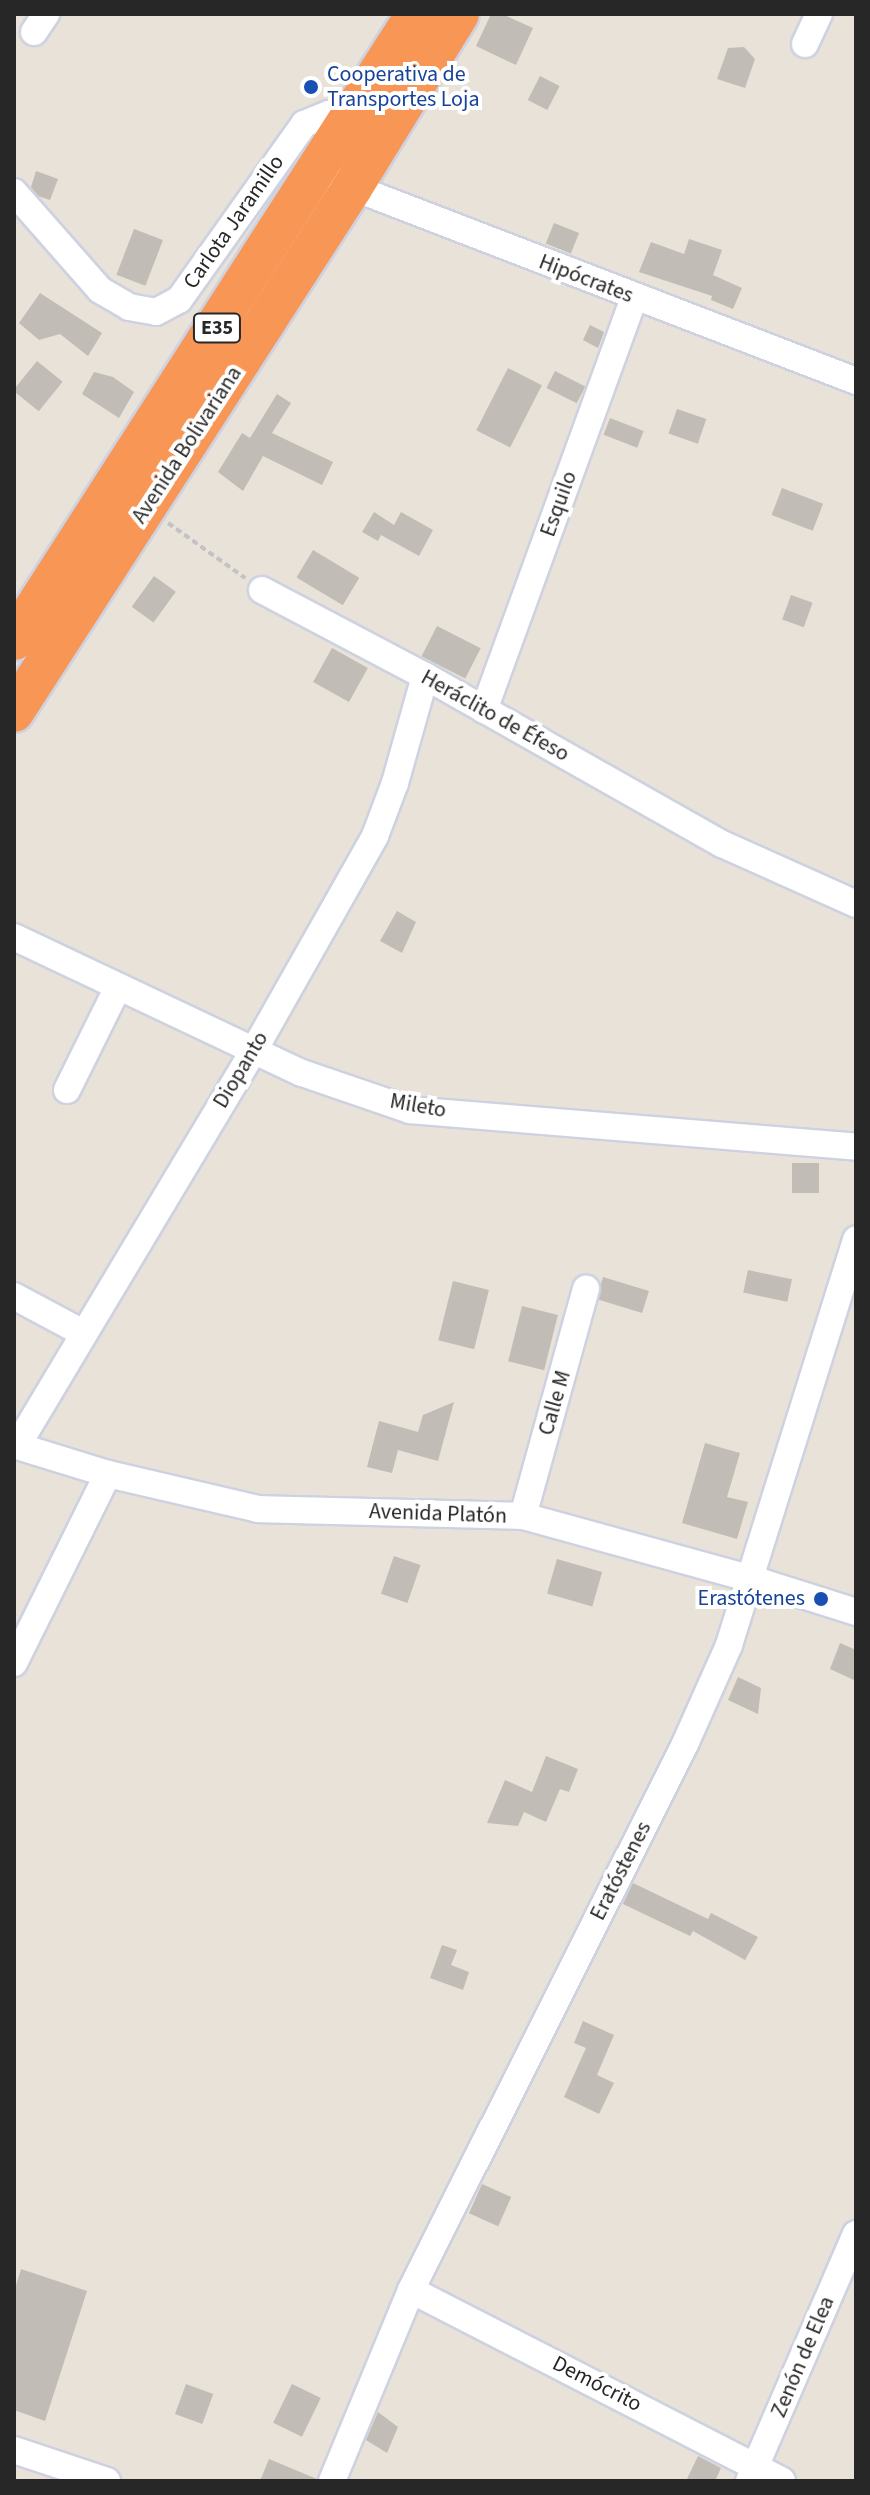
<!DOCTYPE html>
<meta charset="utf-8">
<style>
body{margin:0}
#map{position:relative;width:870px;height:2495px;overflow:hidden;background:#e9e2d9;font-family:"Source Sans 3",sans-serif}
div>[style]{position:absolute}
.building>*{inset:0;background:#c1bcb5;transform-origin:0 0}
.path>*{height:4px;margin-top:-2px;transform-origin:0;background:repeating-linear-gradient(90deg,#c3c3c3 0 6px,transparent 0 10px)}
.roads{filter:drop-shadow(2px 0 #ced2e0) drop-shadow(-2px 0 #ced2e0) drop-shadow(0 2px #ced2e0) drop-shadow(0 -2px #ced2e0)}
.minor>*{height:26px;margin:-13px;padding:0 13px;transform-origin:13px;border-radius:13px;background:#fff}
.highway>*{height:40px;margin:-20px;padding:0 20px;transform-origin:20px;border-radius:20px;background:#f89655}
.dots>*{width:22px;height:22px;translate:-50% -50%;box-sizing:border-box;border:4px solid #fff;border-radius:50%}
span{translate:-50% -50%;white-space:nowrap;text-align:center;line-height:1.15;-webkit-text-stroke:8px #fff;paint-order:stroke}
.shield-label span{padding:2px 6px;background:#fff;border:2px solid;border-radius:6px;-webkit-text-stroke-width:0}
.shield-label{font-size:20px;color:#272727;font-weight:700}
.transit-label{font-size:22px;color:#164399}
.left{translate:0 -50%;text-align:left}
.right{translate:-100% -50%;text-align:right}
.street-label{font-size:22px;color:#272727}
.frame{position:absolute;inset:0;border:16px solid #272727;pointer-events:none}
</style>
<div id="map">
<div class="building">
<i style="clip-path:polygon(491px 14px,502px 14px,533px 28px,516px 65px,476px 46px)"></i>
<i style="clip-path:polygon(744px 47px,755px 59px,745px 88px,717px 79px,728px 48px)"></i>
<i style="left:540px;top:76px;width:22px;height:27px;rotate:27deg"></i>
<i style="clip-path:polygon(36px 171px,58px 179px,50px 200px,38px 196px,31px 187px)"></i>
<i style="left:554px;top:223px;width:27px;height:22px;rotate:22deg"></i>
<i style="left:134px;top:229px;width:31px;height:49px;rotate:21deg"></i>
<i style="clip-path:polygon(689px 239px,722px 250px,713px 275px,742px 288px,733px 309px,711px 300px,712px 296px,639px 272px,651px 242px,684px 254px)"></i>
<i style="clip-path:polygon(40px 293px,102px 333px,88px 356px,60px 334px,39px 340px,19px 323px)"></i>
<i style="clip-path:polygon(590px 325px,604px 332px,598px 348px,583px 340px)"></i>
<i style="left:37px;top:361px;width:33px;height:38px;rotate:39deg"></i>
<i style="left:508px;top:368px;width:38px;height:70px;rotate:27deg"></i>
<i style="left:555px;top:371px;width:34px;height:19px;rotate:27deg"></i>
<i style="clip-path:polygon(94px 372px,113px 377px,134px 392px,119px 418px,82px 394px)"></i>
<i style="clip-path:polygon(277px 394px,291px 403px,272px 433px,333px 462px,322px 485px,263px 456px,243px 491px,218px 472px,242px 433px,250px 438px)"></i>
<i style="left:677px;top:409px;width:31px;height:26px;rotate:19deg"></i>
<i style="left:610px;top:418px;width:36px;height:18px;rotate:21deg"></i>
<i style="left:782px;top:488px;width:44px;height:29px;rotate:21deg"></i>
<i style="clip-path:polygon(374px 512px,394px 525px,401px 512px,433px 530px,419px 556px,381px 535px,378px 541px,362px 532px)"></i>
<i style="left:313px;top:550px;width:54px;height:32px;rotate:31deg"></i>
<i style="left:154px;top:576px;width:27px;height:38px;rotate:36deg"></i>
<i style="left:791px;top:595px;width:23px;height:26px;rotate:20deg"></i>
<i style="left:437px;top:626px;width:49px;height:34px;rotate:27deg"></i>
<i style="left:332px;top:648px;width:41px;height:39px;rotate:29deg"></i>
<i style="clip-path:polygon(397px 911px,416px 922px,402px 953px,380px 941px)"></i>
<i style="left:792px;top:1163px;width:27px;height:30px"></i>
<i style="left:748px;top:1270px;width:45px;height:23px;rotate:12deg"></i>
<i style="left:603px;top:1277px;width:48px;height:23px;rotate:17deg"></i>
<i style="left:453px;top:1281px;width:37px;height:61px;rotate:14deg"></i>
<i style="left:522px;top:1306px;width:37px;height:57px;rotate:14deg"></i>
<i style="clip-path:polygon(454px 1402px,438px 1461px,398px 1450px,392px 1473px,367px 1467px,379px 1421px,418px 1432px,423px 1415px)"></i>
<i style="clip-path:polygon(705px 1443px,740px 1453px,727px 1497px,748px 1502px,737px 1539px,682px 1523px)"></i>
<i style="left:394px;top:1556px;width:28px;height:40px;rotate:19deg"></i>
<i style="left:557px;top:1559px;width:47px;height:36px;rotate:16deg"></i>
<i style="clip-path:polygon(840px 1643px,856px 1650px,856px 1681px,830px 1669px)"></i>
<i style="clip-path:polygon(738px 1677px,761px 1688px,758px 1714px,728px 1700px)"></i>
<i style="clip-path:polygon(546px 1756px,578px 1769px,569px 1792px,560px 1789px,546px 1822px,524px 1812px,518px 1826px,487px 1823px,505px 1780px,532px 1792px)"></i>
<i style="clip-path:polygon(633px 1883px,708px 1919px,711px 1913px,758px 1937px,745px 1960px,693px 1931px,690px 1936px,623px 1904px)"></i>
<i style="clip-path:polygon(442px 1945px,457px 1950px,451px 1965px,469px 1972px,463px 1990px,430px 1978px)"></i>
<i style="clip-path:polygon(583px 2021px,614px 2035px,597px 2075px,614px 2083px,599px 2114px,564px 2097px,586px 2048px,574px 2043px)"></i>
<i style="left:482px;top:2184px;width:32px;height:32px;rotate:24deg"></i>
<i style="clip-path:polygon(21px 2269px,87px 2291px,45px 2421px,14px 2410px,14px 2292px)"></i>
<i style="left:186px;top:2384px;width:29px;height:32px;rotate:20deg"></i>
<i style="left:292px;top:2384px;width:32px;height:43px;rotate:26deg"></i>
<i style="clip-path:polygon(378px 2412px,398px 2427px,387px 2453px,366px 2440px)"></i>
<i style="clip-path:polygon(698px 2456px,721px 2468px,715px 2481px,686px 2481px)"></i>
<i style="clip-path:polygon(269px 2459px,317px 2479px,316px 2481px,260px 2481px)"></i>
</div>
<div class="path">
<i style="left:168px;top:523px;width:95px;rotate:35.5deg"></i>
</div>
<div class="roads">
<div class="minor">
<i style="left:34px;top:32px;width:22px;rotate:-56deg"></i>
<i style="left:805px;top:44px;width:33px;rotate:-65deg"></i>
<i style="left:339px;top:182px;width:554px;rotate:21.05deg"></i>
<i style="left:14px;top:192px;width:130px;rotate:48.7deg"></i>
<i style="left:100px;top:290px;width:34px;rotate:30deg"></i>
<i style="left:129px;top:307px;width:27px;rotate:10deg"></i>
<i style="left:156px;top:312px;width:26px;rotate:-28deg"></i>
<i style="left:179px;top:300px;width:216px;rotate:-54.6deg"></i>
<i style="left:304px;top:124px;width:27px;rotate:-22deg"></i>
<i style="left:329px;top:114px;width:21px;rotate:25deg"></i>
<i style="left:262px;top:590px;width:184px;rotate:27.8deg"></i>
<i style="left:425px;top:676px;width:341px;rotate:29.5deg"></i>
<i style="left:722px;top:844px;width:147px;rotate:24.1deg"></i>
<i style="left:484px;top:710px;width:439px;rotate:-70deg"></i>
<i style="left:14px;top:937px;width:318px;rotate:25.3deg"></i>
<i style="left:302px;top:1073px;width:114px;rotate:18.9deg"></i>
<i style="left:410px;top:1110px;width:448px;rotate:4.7deg"></i>
<i style="left:67px;top:1090px;width:115px;rotate:-63.7deg"></i>
<i style="left:14px;top:1296px;width:78px;rotate:28.2deg"></i>
<i style="left:14px;top:1445px;width:98px;rotate:17.1deg"></i>
<i style="left:108px;top:1474px;width:154px;rotate:13.1deg"></i>
<i style="left:258px;top:1509px;width:265px;rotate:1.5deg"></i>
<i style="left:523px;top:1516px;width:238px;rotate:15.4deg"></i>
<i style="left:752px;top:1579px;width:109px;rotate:17.6deg"></i>
<i style="left:17px;top:1446px;width:459px;rotate:-59.1deg"></i>
<i style="left:253px;top:1052px;width:248px;rotate:-60.5deg"></i>
<i style="left:375px;top:836px;width:57px;rotate:-69.3deg"></i>
<i style="left:395px;top:783px;width:111px;rotate:-74.3deg"></i>
<i style="left:523px;top:1516px;width:236px;rotate:-74.5deg"></i>
<i style="left:14px;top:1663px;width:211px;rotate:-63.6deg"></i>
<i style="left:411px;top:2290px;width:417px;rotate:27.2deg"></i>
<i style="left:14px;top:2450px;width:98px;rotate:18.4deg"></i>
<i style="left:332px;top:2481px;width:207px;rotate:-67.5deg"></i>
<i style="left:411px;top:2290px;width:611px;rotate:-63.35deg"></i>
<i style="left:685px;top:1744px;width:108px;rotate:-66deg"></i>
<i style="left:729px;top:1645px;width:425px;rotate:-72.6deg"></i>
<i style="left:749px;top:2481px;width:269px;rotate:-66.6deg"></i>
</div>
<div class="highway">
<i style="left:14px;top:640px;width:744px;rotate:-57.29deg"></i>
<i style="left:14px;top:712px;width:624px;rotate:-57.18deg"></i>
<i style="left:352px;top:188px;width:204px;rotate:-58.4deg"></i>
</div>
</div>
<div class="dots">
<i style="left:311px;top:87px;background:#1a4fb4"></i>
<i style="left:821px;top:1599px;background:#1a4fb4"></i>
</div>
<div class="shield-label">
<span style="left:217px;top:328px">E35</span>
</div>
<div class="transit-label">
<span class="left" style="left:327px;top:87px">Cooperativa de<br>Transportes Loja</span>
<span class="right" style="left:805px;top:1599px">Erastótenes</span>
</div>
<div class="street-label">
<span style="left:234px;top:222px;rotate:-55deg">Carlota Jaramillo</span>
<span style="left:586px;top:279px;rotate:21deg">Hipócrates</span>
<span style="left:187px;top:445px;rotate:-57deg">Avenida Bolivariana</span>
<span style="left:559px;top:504px;rotate:-70deg">Esquilo</span>
<span style="left:495px;top:716px;rotate:29deg">Heráclito de Éfeso</span>
<span style="left:241px;top:1070px;rotate:-59deg">Diopanto</span>
<span style="left:418px;top:1106px;rotate:10deg">Mileto</span>
<span style="left:555px;top:1403px;rotate:-74deg">Calle M</span>
<span style="left:438px;top:1514px;rotate:2deg">Avenida Platón</span>
<span style="left:621px;top:1871px;rotate:-63deg">Eratóstenes</span>
<span style="left:803px;top:2357px;rotate:-67deg">Zenón de Elea</span>
<span style="left:597px;top:2384px;rotate:27deg">Demócrito</span>
</div>
<div class="frame"></div>
</div>
